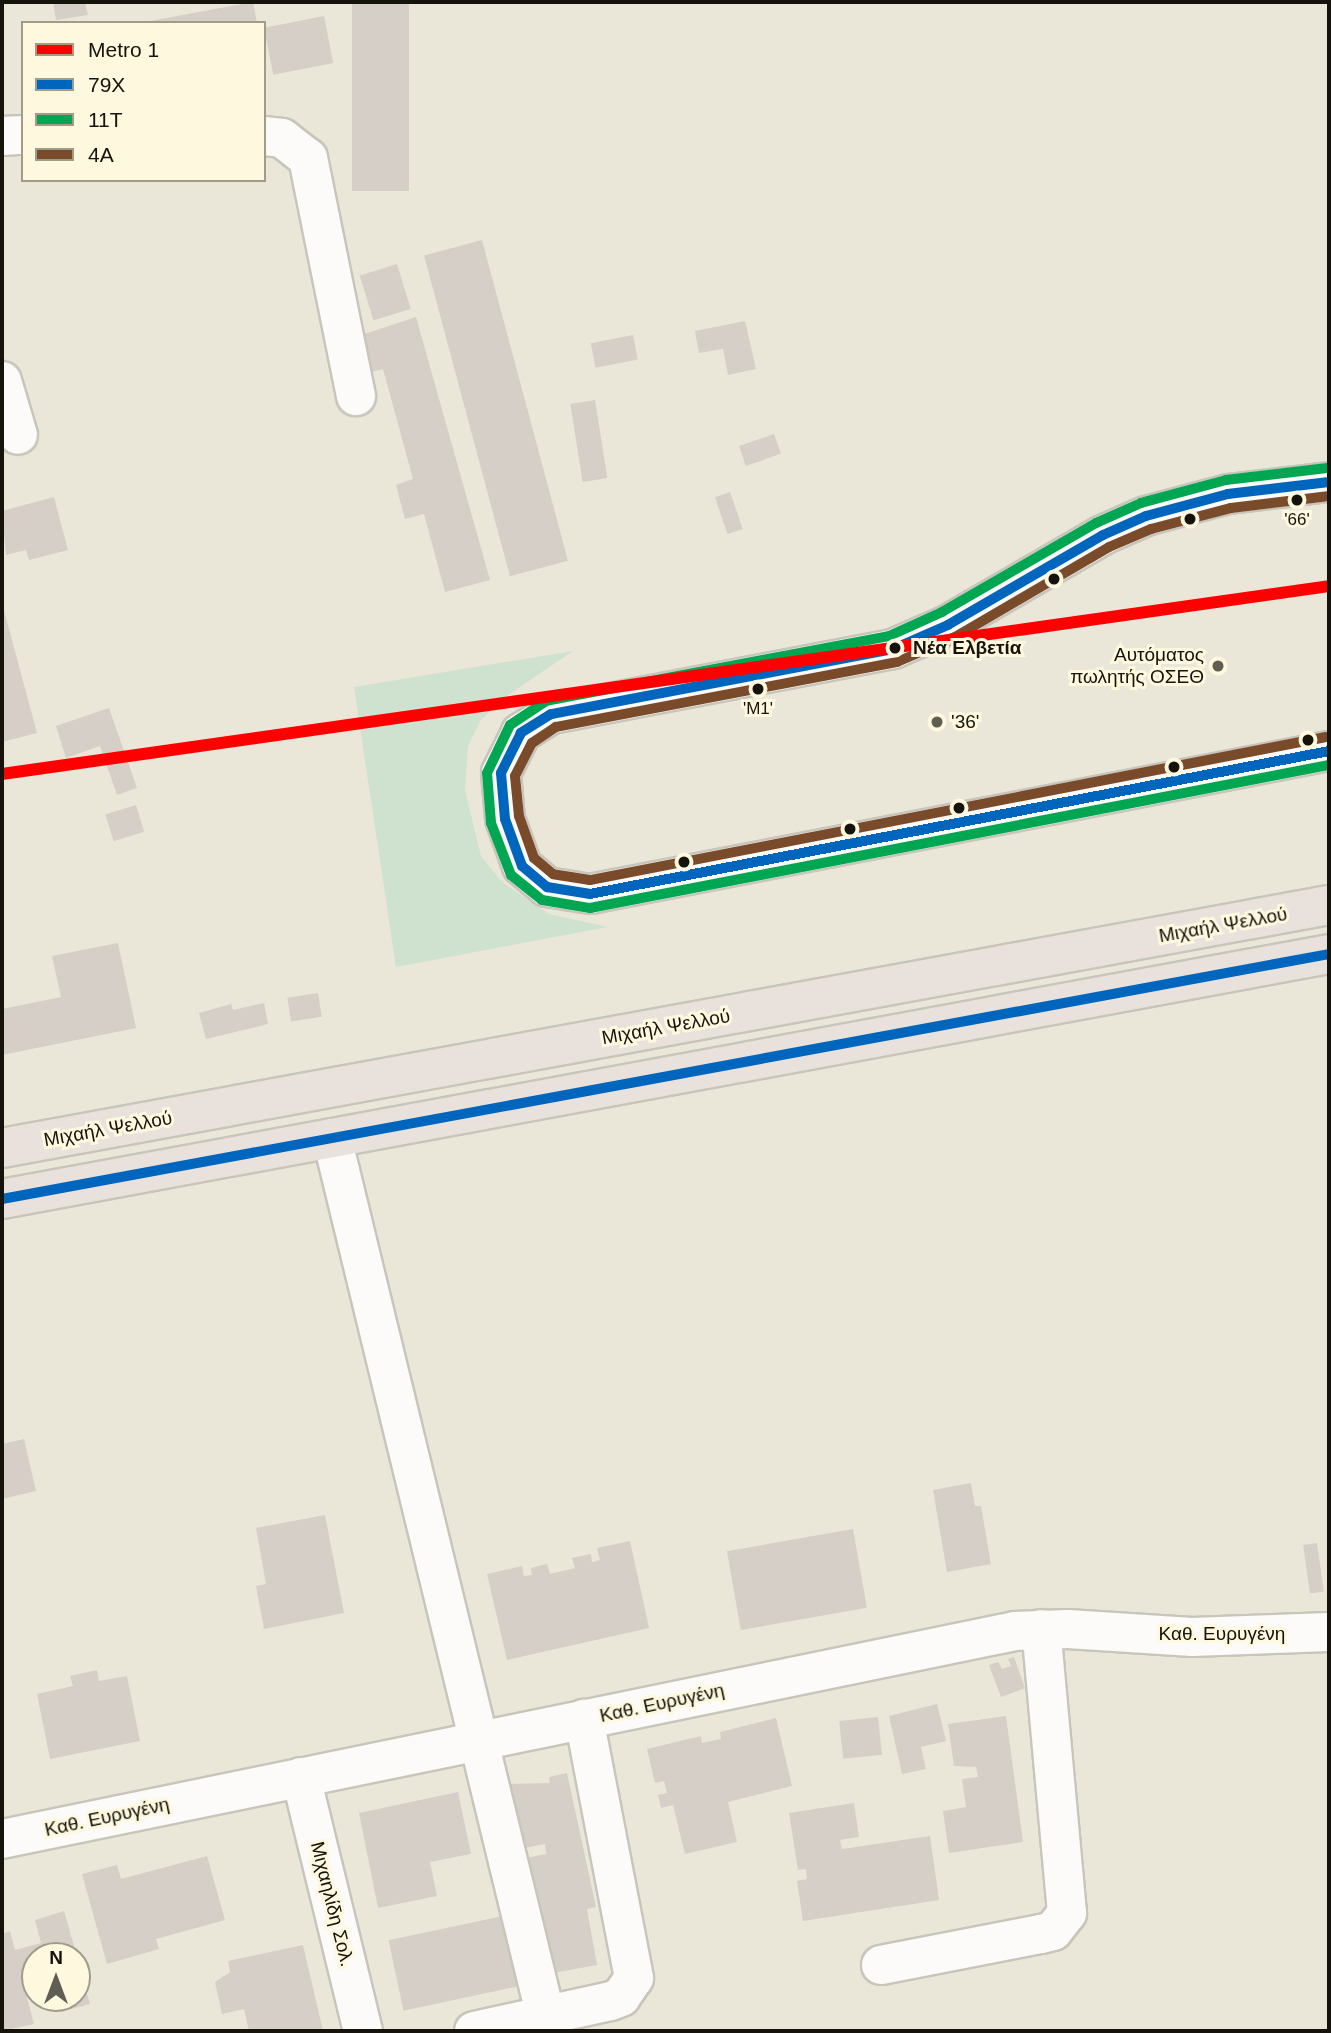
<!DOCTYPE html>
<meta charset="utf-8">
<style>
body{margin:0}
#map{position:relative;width:1331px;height:2033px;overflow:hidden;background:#eae7d9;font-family:Helvetica,sans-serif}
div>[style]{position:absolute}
.green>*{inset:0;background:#cfe2cf}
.building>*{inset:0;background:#d5cfc7;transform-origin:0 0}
.roads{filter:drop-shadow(2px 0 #c8c5bb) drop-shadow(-2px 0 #c8c5bb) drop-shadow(0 2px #c8c5bb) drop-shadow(0 -2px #c8c5bb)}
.minor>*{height:38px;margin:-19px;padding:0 19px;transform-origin:19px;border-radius:19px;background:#fcfbf9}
.major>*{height:38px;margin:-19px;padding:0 19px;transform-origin:19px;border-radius:19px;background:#e9e2dc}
.bus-1>*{height:10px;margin:-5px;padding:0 5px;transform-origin:5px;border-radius:5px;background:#0065bd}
.bus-2>*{height:10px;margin:-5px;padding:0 5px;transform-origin:5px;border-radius:5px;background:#00a651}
.bus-3>*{height:10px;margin:-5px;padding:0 5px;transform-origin:5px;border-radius:5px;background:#7a4b2a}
.metro-1>*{height:12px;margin:-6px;padding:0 6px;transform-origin:6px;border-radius:6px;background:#f00}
.dots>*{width:19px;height:19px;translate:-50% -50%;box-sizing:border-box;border:4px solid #fef8df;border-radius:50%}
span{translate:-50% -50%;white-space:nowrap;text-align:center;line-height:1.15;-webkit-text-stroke:6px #fef8df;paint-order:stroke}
.bus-label{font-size:17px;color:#15130b}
.stop-label{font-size:19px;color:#15130b;font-weight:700}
.left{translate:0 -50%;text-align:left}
.poi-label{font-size:19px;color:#15130b}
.right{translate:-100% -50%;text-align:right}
.street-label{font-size:19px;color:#15130b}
.frame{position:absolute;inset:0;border:4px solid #15130b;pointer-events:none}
.legend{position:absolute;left:21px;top:21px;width:245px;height:161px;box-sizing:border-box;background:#fef8df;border:2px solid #a19c8a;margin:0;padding:9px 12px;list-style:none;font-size:21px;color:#15130b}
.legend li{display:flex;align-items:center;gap:14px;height:35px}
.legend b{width:35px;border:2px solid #a19c8a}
.north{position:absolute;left:21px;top:1942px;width:70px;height:70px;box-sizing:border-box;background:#fef8df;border:2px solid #a19c8a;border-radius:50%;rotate:0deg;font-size:19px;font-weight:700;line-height:28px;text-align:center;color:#15130b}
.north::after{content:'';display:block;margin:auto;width:24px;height:32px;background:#605d53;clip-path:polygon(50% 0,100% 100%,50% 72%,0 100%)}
</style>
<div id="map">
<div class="green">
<i style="clip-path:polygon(573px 651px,504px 698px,481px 720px,468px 746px,465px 790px,481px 856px,502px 882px,549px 914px,608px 927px,396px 967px,354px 687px)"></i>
</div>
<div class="building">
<i style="clip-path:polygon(53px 2px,85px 2px,88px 15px,56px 20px)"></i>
<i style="clip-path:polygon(253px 2px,257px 23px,150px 23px,150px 21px)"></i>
<i style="left:352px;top:2px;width:57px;height:189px"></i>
<i style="left:324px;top:16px;width:48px;height:61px;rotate:79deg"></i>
<i style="left:482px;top:240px;width:332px;height:60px;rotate:75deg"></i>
<i style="left:397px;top:264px;width:47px;height:39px;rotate:73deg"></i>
<i style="clip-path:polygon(416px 317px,490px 580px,445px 592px,424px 514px,405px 519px,396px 485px,413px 479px,383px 369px,371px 372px,361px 335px)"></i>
<i style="clip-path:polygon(745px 321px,756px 369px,728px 375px,723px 349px,699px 353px,695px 331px)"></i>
<i style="left:633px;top:335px;width:25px;height:43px;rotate:79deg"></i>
<i style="left:595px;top:400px;width:79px;height:25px;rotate:81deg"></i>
<i style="left:774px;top:434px;width:21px;height:37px;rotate:71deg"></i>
<i style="left:730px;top:492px;width:39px;height:16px;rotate:71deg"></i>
<i style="clip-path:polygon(54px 497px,68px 550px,29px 560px,26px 550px,6px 555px,2px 511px)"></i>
<i style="clip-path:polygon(2px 603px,37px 733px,2px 742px)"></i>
<i style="clip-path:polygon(109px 708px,137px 788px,117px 795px,100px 746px,66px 758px,56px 726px)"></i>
<i style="left:136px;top:805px;width:28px;height:32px;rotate:73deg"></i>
<i style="clip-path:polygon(118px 943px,136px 1028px,2px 1055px,2px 1009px,61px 997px,52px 956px)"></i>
<i style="left:318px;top:993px;width:24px;height:31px;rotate:81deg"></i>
<i style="clip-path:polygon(264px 1003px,268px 1024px,206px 1039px,199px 1013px,231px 1004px,233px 1010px)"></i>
<i style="clip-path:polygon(24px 1439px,36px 1491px,2px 1499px,2px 1444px)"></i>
<i style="clip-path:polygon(971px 1483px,975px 1506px,981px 1506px,991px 1564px,947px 1572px,933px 1490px)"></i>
<i style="clip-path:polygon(325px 1515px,344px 1613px,264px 1629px,256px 1586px,266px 1584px,256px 1528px)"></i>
<i style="left:853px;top:1529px;width:80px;height:128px;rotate:80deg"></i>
<i style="clip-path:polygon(630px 1541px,649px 1628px,507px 1660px,487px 1574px,522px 1566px,524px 1576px,532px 1575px,531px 1568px,547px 1564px,550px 1574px,575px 1568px,572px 1558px,591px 1554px,592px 1562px,600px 1560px,597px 1548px)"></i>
<i style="left:1317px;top:1543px;width:49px;height:14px;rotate:82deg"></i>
<i style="clip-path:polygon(1014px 1657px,1025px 1688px,1001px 1697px,989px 1665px,998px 1662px,1002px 1669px,1011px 1666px,1008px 1659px)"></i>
<i style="clip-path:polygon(97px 1670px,99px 1681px,127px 1676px,140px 1741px,50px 1759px,37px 1694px,73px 1686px,70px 1676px)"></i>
<i style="clip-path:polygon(937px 1704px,946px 1741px,921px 1747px,926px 1769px,902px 1774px,889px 1716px)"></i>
<i style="clip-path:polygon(1006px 1716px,1023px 1842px,949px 1853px,943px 1811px,966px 1807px,962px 1779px,978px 1777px,976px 1767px,954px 1766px,948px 1724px)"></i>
<i style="left:878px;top:1717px;width:38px;height:39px;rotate:84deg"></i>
<i style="clip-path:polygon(776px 1718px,792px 1786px,728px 1802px,737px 1842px,685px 1854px,673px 1805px,661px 1808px,658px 1795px,667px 1793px,664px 1781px,655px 1783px,647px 1749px,701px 1736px,702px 1743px,721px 1739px,720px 1732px)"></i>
<i style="clip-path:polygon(567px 1773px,596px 1907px,587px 1909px,597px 1965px,537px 1976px,521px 1859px,546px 1854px,545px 1844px,519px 1849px,508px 1784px,550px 1783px,549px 1777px)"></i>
<i style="clip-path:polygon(458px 1792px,471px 1854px,430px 1862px,437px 1896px,378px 1908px,359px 1813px)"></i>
<i style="clip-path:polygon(854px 1803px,859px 1837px,840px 1840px,842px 1849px,930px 1836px,939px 1900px,803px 1921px,797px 1881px,807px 1879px,806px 1869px,798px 1870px,789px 1813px)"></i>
<i style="clip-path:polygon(207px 1856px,225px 1920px,156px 1939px,159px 1949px,107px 1964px,82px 1874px,117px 1865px,121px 1879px)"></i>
<i style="clip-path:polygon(64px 1911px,77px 1956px,35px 1956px,35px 1978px,23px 1982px,34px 2024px,2px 2031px,2px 1934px,10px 1931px,15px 1950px,41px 1943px,35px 1920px)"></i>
<i style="left:503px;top:1916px;width:72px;height:117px;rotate:78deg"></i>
<i style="clip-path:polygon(303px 1945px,323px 2031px,249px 2031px,244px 2009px,222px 2014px,215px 1982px,230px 1972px,228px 1961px)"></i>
<i style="clip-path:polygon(77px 1960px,90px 2004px,61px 2012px,57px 1998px,77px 1998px)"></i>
</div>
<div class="roads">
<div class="minor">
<i style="left:2px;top:136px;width:21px;rotate:-3deg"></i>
<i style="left:264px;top:136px;width:18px;rotate:6deg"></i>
<i style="left:282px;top:138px;width:33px;rotate:38deg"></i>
<i style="left:308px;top:158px;width:243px;rotate:78.6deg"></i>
<i style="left:2px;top:381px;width:56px;rotate:73.5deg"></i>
<i style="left:1329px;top:482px;width:102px;rotate:173.2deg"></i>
<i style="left:1228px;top:494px;width:85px;rotate:165deg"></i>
<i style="left:1146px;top:516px;width:47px;rotate:156.2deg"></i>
<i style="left:1103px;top:535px;width:179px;rotate:149.9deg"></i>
<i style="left:948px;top:625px;width:60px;rotate:156.4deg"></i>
<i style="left:893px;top:649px;width:348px;rotate:169.2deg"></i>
<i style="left:551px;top:714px;width:36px;rotate:148deg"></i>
<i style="left:521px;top:733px;width:45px;rotate:116.6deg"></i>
<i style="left:501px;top:773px;width:46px;rotate:85deg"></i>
<i style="left:505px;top:819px;width:50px;rotate:70.1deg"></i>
<i style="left:522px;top:866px;width:33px;rotate:40deg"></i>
<i style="left:547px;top:887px;width:44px;rotate:9.2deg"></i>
<i style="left:590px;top:894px;width:753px;rotate:-10.95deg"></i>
<i style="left:332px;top:1138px;width:905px;rotate:76.32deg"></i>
<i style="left:301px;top:1777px;width:261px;rotate:76.3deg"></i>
<i style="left:2px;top:1839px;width:1034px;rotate:-11.6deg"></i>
<i style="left:1015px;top:1631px;width:53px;rotate:-2.2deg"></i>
<i style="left:1068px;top:1629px;width:124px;rotate:3.7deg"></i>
<i style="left:1192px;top:1637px;width:137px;rotate:-2.1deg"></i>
<i style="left:881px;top:1965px;width:163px;rotate:-11deg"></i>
<i style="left:1041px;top:1934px;width:12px;rotate:-14deg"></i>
<i style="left:1053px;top:1931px;width:23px;rotate:-52deg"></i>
<i style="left:1067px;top:1913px;width:285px;rotate:-95.2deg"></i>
<i style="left:474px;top:2031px;width:140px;rotate:-12.4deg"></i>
<i style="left:611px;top:2001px;width:11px;rotate:-22deg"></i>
<i style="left:621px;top:1997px;width:23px;rotate:-56deg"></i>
<i style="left:634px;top:1978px;width:264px;rotate:-100.9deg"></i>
</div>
<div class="major">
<i style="left:2px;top:1148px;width:1349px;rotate:-10.38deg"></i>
<i style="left:2px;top:1199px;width:1349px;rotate:-10.46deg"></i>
</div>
</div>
<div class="bus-1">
<i style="left:1329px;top:482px;width:102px;rotate:173.2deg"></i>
<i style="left:1228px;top:494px;width:85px;rotate:165deg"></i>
<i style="left:1146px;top:516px;width:47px;rotate:156.2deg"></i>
<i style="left:1103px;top:535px;width:179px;rotate:149.9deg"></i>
<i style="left:948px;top:625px;width:60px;rotate:156.4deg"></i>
<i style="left:893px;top:649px;width:348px;rotate:169.2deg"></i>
<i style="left:551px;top:714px;width:36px;rotate:148deg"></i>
<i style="left:521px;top:733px;width:45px;rotate:116.6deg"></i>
<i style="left:501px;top:773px;width:46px;rotate:85deg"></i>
<i style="left:505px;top:819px;width:50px;rotate:70.1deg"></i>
<i style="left:522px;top:866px;width:33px;rotate:40deg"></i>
<i style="left:547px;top:887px;width:44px;rotate:9.2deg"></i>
<i style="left:590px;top:894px;width:753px;rotate:-10.95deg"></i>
<i style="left:2px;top:1199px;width:1349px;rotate:-10.46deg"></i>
</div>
<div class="bus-2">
<i style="left:1327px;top:468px;width:102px;rotate:173.2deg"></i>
<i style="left:1226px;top:480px;width:88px;rotate:164.9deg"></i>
<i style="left:1141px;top:503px;width:49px;rotate:156deg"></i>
<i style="left:1096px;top:523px;width:178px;rotate:150deg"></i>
<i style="left:942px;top:612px;width:58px;rotate:155.6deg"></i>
<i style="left:889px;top:636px;width:349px;rotate:169.3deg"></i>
<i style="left:546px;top:701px;width:43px;rotate:146.3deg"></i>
<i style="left:510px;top:725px;width:53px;rotate:115.6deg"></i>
<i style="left:487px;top:773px;width:50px;rotate:85.4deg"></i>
<i style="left:491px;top:823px;width:56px;rotate:69deg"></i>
<i style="left:511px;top:875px;width:40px;rotate:39deg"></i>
<i style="left:542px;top:900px;width:49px;rotate:9.5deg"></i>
<i style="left:590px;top:908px;width:753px;rotate:-10.95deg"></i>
</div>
<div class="bus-3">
<i style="left:1326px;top:737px;width:750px;rotate:169deg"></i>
<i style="left:590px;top:880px;width:37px;rotate:-171deg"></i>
<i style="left:553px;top:874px;width:25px;rotate:-140deg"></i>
<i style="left:534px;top:858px;width:45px;rotate:-109.7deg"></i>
<i style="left:519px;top:816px;width:40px;rotate:-95.7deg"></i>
<i style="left:515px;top:776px;width:37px;rotate:-63deg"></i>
<i style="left:532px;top:743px;width:29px;rotate:-34deg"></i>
<i style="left:556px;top:727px;width:347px;rotate:-10.8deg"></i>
<i style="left:897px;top:662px;width:63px;rotate:-23.3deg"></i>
<i style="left:955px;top:637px;width:178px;rotate:-30.3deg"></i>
<i style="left:1109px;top:547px;width:46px;rotate:-23.2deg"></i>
<i style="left:1151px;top:529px;width:83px;rotate:-14.7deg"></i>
<i style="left:1231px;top:508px;width:99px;rotate:-7deg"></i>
</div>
<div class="metro-1">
<i style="left:2px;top:774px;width:1340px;rotate:-8.06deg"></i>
</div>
<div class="dots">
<i style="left:1297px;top:500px;background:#15130b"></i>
<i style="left:1190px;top:519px;background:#15130b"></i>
<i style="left:1054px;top:579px;background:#15130b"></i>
<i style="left:895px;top:648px;background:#15130b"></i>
<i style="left:1218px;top:666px;background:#605d53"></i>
<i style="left:758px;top:689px;background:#15130b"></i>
<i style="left:937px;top:722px;background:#605d53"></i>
<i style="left:1308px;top:740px;background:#15130b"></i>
<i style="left:1174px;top:767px;background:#15130b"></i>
<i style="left:959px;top:808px;background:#15130b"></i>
<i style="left:850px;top:829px;background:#15130b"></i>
<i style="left:684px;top:862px;background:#15130b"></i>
</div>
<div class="bus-label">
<span style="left:1297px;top:520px">'66'</span>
<span style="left:758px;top:709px">'Μ1'</span>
</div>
<div class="stop-label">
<span class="left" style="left:913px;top:648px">Νέα Ελβετία</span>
</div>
<div class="poi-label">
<span class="right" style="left:1204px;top:666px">Αυτόματος<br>πωλητής ΟΣΕΘ</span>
<span class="left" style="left:951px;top:722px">'36'</span>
</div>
<div class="street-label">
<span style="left:1223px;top:925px;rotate:-10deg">Μιχαήλ Ψελλού</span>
<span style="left:666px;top:1027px;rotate:-10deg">Μιχαήλ Ψελλού</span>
<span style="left:108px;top:1129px;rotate:-10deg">Μιχαήλ Ψελλού</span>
<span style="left:1222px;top:1634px">Καθ. Ευρυγένη</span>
<span style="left:662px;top:1703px;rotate:-12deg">Καθ. Ευρυγένη</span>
<span style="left:107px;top:1817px;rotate:-12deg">Καθ. Ευρυγένη</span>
<span style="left:332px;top:1904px;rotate:76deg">Μιχαηλίδη Σολ.</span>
</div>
<div class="frame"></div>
<ul class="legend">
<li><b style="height:9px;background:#f00"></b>Metro 1</li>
<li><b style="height:9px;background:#0065bd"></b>79X</li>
<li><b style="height:9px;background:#00a651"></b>11Τ</li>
<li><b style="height:9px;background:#7a4b2a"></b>4Α</li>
</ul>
<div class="north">N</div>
</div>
